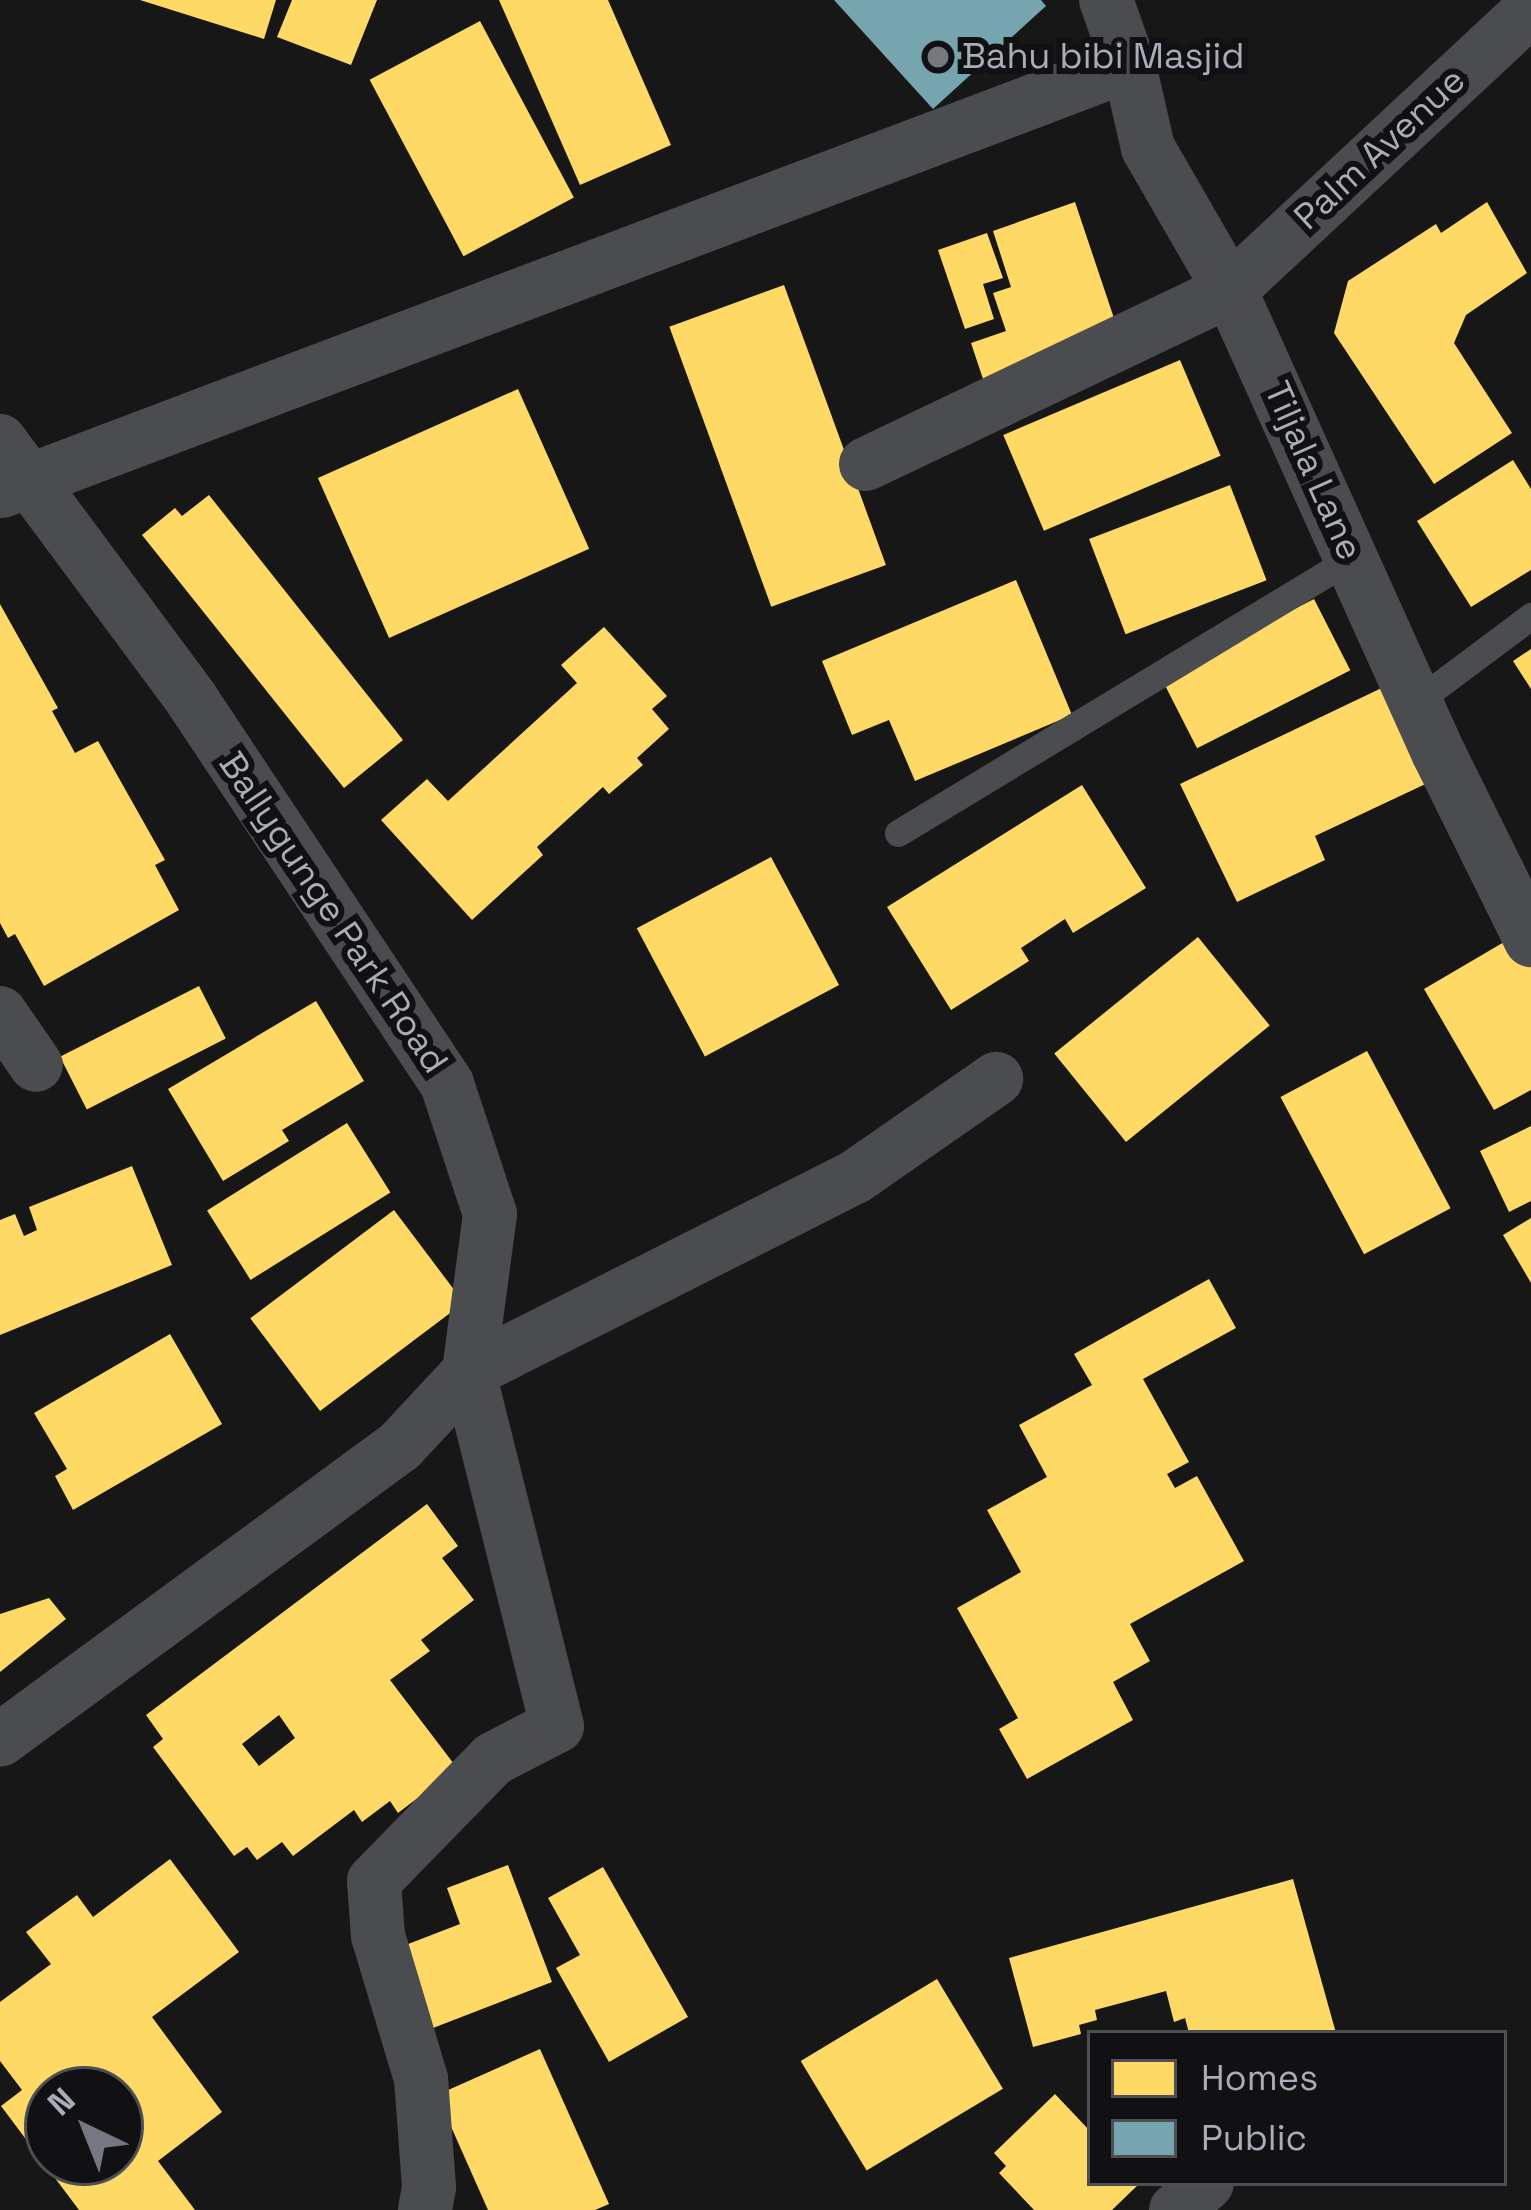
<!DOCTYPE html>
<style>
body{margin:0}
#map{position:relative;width:1531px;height:2210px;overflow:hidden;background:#171717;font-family:"Space Grotesk",sans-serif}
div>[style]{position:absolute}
.homes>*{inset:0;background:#ffd966;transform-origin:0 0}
.public>*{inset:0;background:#76a5af}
.lane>*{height:27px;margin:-13.5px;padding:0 13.5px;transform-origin:13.5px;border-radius:13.5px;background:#4b4c50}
.street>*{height:54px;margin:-27px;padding:0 27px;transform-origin:27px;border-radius:27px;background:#4b4c50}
.dots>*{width:33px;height:33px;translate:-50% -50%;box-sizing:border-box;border:6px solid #111113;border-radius:50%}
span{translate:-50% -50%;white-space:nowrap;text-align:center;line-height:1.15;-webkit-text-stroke:12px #111113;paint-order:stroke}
.poi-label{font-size:36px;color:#a8adb8}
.left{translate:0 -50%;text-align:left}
.street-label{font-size:36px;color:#a8adb8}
.legend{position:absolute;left:1087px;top:2030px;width:420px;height:156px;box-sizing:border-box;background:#111113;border:3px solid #4d4f55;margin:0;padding:15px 21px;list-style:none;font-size:36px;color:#a8adb8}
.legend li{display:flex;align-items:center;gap:24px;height:60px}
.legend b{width:60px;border:3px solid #4d4f55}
.north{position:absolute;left:24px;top:2066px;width:120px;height:120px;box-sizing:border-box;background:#111113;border:3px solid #4d4f55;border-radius:50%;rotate:317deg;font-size:33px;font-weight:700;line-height:48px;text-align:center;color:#a8adb8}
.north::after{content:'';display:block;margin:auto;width:42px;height:54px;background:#757880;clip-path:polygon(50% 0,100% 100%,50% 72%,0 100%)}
</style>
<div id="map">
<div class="homes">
<i style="clip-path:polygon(140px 0,276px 0,264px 39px)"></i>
<i style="clip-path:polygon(292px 0,377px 0,351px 65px,277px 37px)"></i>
<i style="clip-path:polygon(499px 0,608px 0,671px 145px,580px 185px)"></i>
<i style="left:480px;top:21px;width:200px;height:125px;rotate:62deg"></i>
<i style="clip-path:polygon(1075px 202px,1120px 336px,984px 382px,971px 343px,1006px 331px,993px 293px,1011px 287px,993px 231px)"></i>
<i style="clip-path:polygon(1487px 202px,1527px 273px,1466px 315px,1454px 343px,1512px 433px,1434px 484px,1334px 333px,1348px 281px,1436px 224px,1441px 233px)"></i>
<i style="clip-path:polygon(987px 233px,1003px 278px,983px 284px,994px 319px,965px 329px,938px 250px)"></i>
<i style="left:784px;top:285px;width:298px;height:122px;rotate:70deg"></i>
<i style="left:1180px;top:360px;width:104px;height:192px;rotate:67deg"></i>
<i style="left:518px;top:389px;width:175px;height:219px;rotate:66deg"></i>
<i style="clip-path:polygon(1513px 460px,1531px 489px,1531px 570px,1471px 607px,1417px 521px)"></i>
<i style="left:1230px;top:485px;width:102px;height:151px;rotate:69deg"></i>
<i style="clip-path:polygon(209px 495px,403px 740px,344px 788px,142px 535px,175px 508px,182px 516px)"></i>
<i style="clip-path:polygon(1016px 580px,1072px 715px,915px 781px,889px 720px,852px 735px,822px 661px)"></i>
<i style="left:1314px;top:599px;width:80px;height:172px;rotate:63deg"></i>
<i style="clip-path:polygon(0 604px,58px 708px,52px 711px,75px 753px,98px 741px,165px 860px,155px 865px,179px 910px,44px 986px,15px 934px,8px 938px,0 923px)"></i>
<i style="clip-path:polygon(604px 627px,667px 696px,652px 709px,669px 729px,637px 758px,643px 765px,609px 794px,603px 787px,537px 847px,543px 855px,472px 920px,381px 820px,427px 779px,448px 801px,577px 683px,561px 665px)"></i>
<i style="clip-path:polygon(1531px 649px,1531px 689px,1513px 661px)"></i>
<i style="clip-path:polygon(1388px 685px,1434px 780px,1315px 836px,1325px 860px,1237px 902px,1180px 784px)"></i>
<i style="clip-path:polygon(1082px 785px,1146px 888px,1073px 933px,1065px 919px,1021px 948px,1029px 961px,951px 1010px,887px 907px)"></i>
<i style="left:771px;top:857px;width:145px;height:152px;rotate:62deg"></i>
<i style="clip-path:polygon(1516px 935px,1531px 961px,1531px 1090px,1494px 1110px,1424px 989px)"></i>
<i style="left:1198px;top:937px;width:114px;height:185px;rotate:51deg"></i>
<i style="left:199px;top:986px;width:59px;height:156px;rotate:63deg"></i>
<i style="clip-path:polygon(316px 1001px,364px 1081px,282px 1130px,289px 1141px,223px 1181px,168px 1089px)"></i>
<i style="left:1367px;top:1051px;width:178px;height:98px;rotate:62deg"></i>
<i style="left:347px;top:1123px;width:82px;height:165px;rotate:58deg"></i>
<i style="clip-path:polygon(1531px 1126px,1531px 1201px,1509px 1212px,1480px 1151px)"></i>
<i style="clip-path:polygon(132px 1166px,172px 1265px,0 1335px,0 1220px,15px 1214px,24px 1236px,37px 1230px,29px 1207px)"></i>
<i style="left:394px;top:1210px;width:116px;height:180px;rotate:53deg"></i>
<i style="clip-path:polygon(1531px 1218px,1531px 1283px,1503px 1235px)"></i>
<i style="clip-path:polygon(1209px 1279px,1236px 1328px,1143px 1379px,1189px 1462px,1167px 1474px,1175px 1488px,1197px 1476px,1244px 1561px,1130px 1624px,1150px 1661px,1113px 1682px,1133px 1720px,1027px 1779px,999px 1729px,1018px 1718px,957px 1608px,1021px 1572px,987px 1510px,1047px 1477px,1019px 1425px,1092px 1385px,1074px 1354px)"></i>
<i style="clip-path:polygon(170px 1334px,222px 1424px,73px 1510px,55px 1476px,67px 1469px,34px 1413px)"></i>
<i style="clip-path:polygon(evenodd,427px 1504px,458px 1546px,442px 1558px,474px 1600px,421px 1640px,430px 1651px,390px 1680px,457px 1768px,398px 1813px,390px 1801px,362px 1822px,354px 1810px,293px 1856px,282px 1842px,257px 1860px,247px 1847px,234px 1856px,153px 1747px,163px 1739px,146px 1715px,427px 1504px,279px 1715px,295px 1738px,259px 1766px,242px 1744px,279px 1715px)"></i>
<i style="clip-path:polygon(49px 1598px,66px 1619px,0 1672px,0 1614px)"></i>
<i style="clip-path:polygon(evenodd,170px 1859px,239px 1952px,152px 2017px,222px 2112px,158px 2161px,195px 2210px,79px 2210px,1px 2106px,22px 2090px,0 2061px,0 2002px,51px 1964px,26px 1932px,77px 1895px,93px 1917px,170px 1859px,48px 2090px,120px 2090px,120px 2162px,48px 2162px,48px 2090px)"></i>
<i style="clip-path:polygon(508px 1865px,552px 1982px,433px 2028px,403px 1946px,460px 1924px,447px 1888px)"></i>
<i style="clip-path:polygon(603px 1867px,688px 2017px,609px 2062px,556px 1968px,580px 1955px,548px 1898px)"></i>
<i style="clip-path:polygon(1293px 1879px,1336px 2033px,1189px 2033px,1185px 2018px,1174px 2022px,1166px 1991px,1095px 2010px,1097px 2020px,1079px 2025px,1081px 2034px,1033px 2047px,1009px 1958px)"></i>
<i style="left:937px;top:1979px;width:128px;height:159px;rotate:59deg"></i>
<i style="clip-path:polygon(540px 2049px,609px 2204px,595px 2210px,488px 2210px,437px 2095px)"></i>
<i style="clip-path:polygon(1055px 2094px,1090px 2131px,1090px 2183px,1140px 2183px,1112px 2210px,1034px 2210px,999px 2173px,1006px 2166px,994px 2153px)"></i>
</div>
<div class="public">
<i style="clip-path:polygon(834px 0,1041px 0,1046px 6px,933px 109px)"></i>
</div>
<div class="lane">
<i style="left:1416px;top:702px;width:144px;rotate:-36.8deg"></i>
<i style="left:898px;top:833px;width:531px;rotate:-31.2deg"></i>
</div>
<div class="street">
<i style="left:1106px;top:0;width:69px;rotate:70.5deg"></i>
<i style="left:1129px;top:65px;width:85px;rotate:77.1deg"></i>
<i style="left:1148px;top:148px;width:164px;rotate:60deg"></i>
<i style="left:1230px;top:290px;width:507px;rotate:65.76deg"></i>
<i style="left:1438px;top:752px;width:210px;rotate:63.7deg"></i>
<i style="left:0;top:441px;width:322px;rotate:53.4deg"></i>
<i style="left:192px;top:700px;width:461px;rotate:56.4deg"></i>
<i style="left:447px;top:1084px;width:137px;rotate:71.7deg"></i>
<i style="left:490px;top:1214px;width:159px;rotate:97.6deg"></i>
<i style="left:469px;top:1372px;width:101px;rotate:133deg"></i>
<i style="left:400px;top:1446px;width:496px;rotate:143.7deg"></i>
<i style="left:866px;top:464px;width:403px;rotate:-25.5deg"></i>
<i style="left:1230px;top:290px;width:412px;rotate:-43deg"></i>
<i style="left:2px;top:491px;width:1205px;rotate:-20.71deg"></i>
<i style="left:0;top:1013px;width:63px;rotate:55.3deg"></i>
<i style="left:425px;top:2210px;width:23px;rotate:-80deg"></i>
<i style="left:429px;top:2187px;width:108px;rotate:-94.2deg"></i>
<i style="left:421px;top:2079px;width:149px;rotate:-106.7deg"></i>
<i style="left:378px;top:1936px;width:55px;rotate:-94.2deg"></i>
<i style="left:374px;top:1881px;width:170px;rotate:-45.7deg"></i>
<i style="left:493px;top:1759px;width:72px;rotate:-27.3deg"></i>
<i style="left:557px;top:1726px;width:365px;rotate:-104deg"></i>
<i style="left:469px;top:1372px;width:432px;rotate:-26.8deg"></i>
<i style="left:855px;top:1177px;width:172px;rotate:-34.8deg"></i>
<i style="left:1176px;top:2210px;width:41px;rotate:-41.1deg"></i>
</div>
<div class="dots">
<i style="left:938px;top:57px;background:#757880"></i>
</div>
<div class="poi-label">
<span class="left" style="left:962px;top:57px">Bahu bibi Masjid</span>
</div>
<div class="street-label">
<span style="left:1380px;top:149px;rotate:-43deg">Palm Avenue</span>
<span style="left:1313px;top:471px;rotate:66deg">Tiljala Lane</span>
<span style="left:333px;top:913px;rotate:56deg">Ballygunge Park Road</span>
</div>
<ul class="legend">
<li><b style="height:33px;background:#ffd966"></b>Homes</li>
<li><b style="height:33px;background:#76a5af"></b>Public</li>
</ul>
<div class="north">N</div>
</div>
